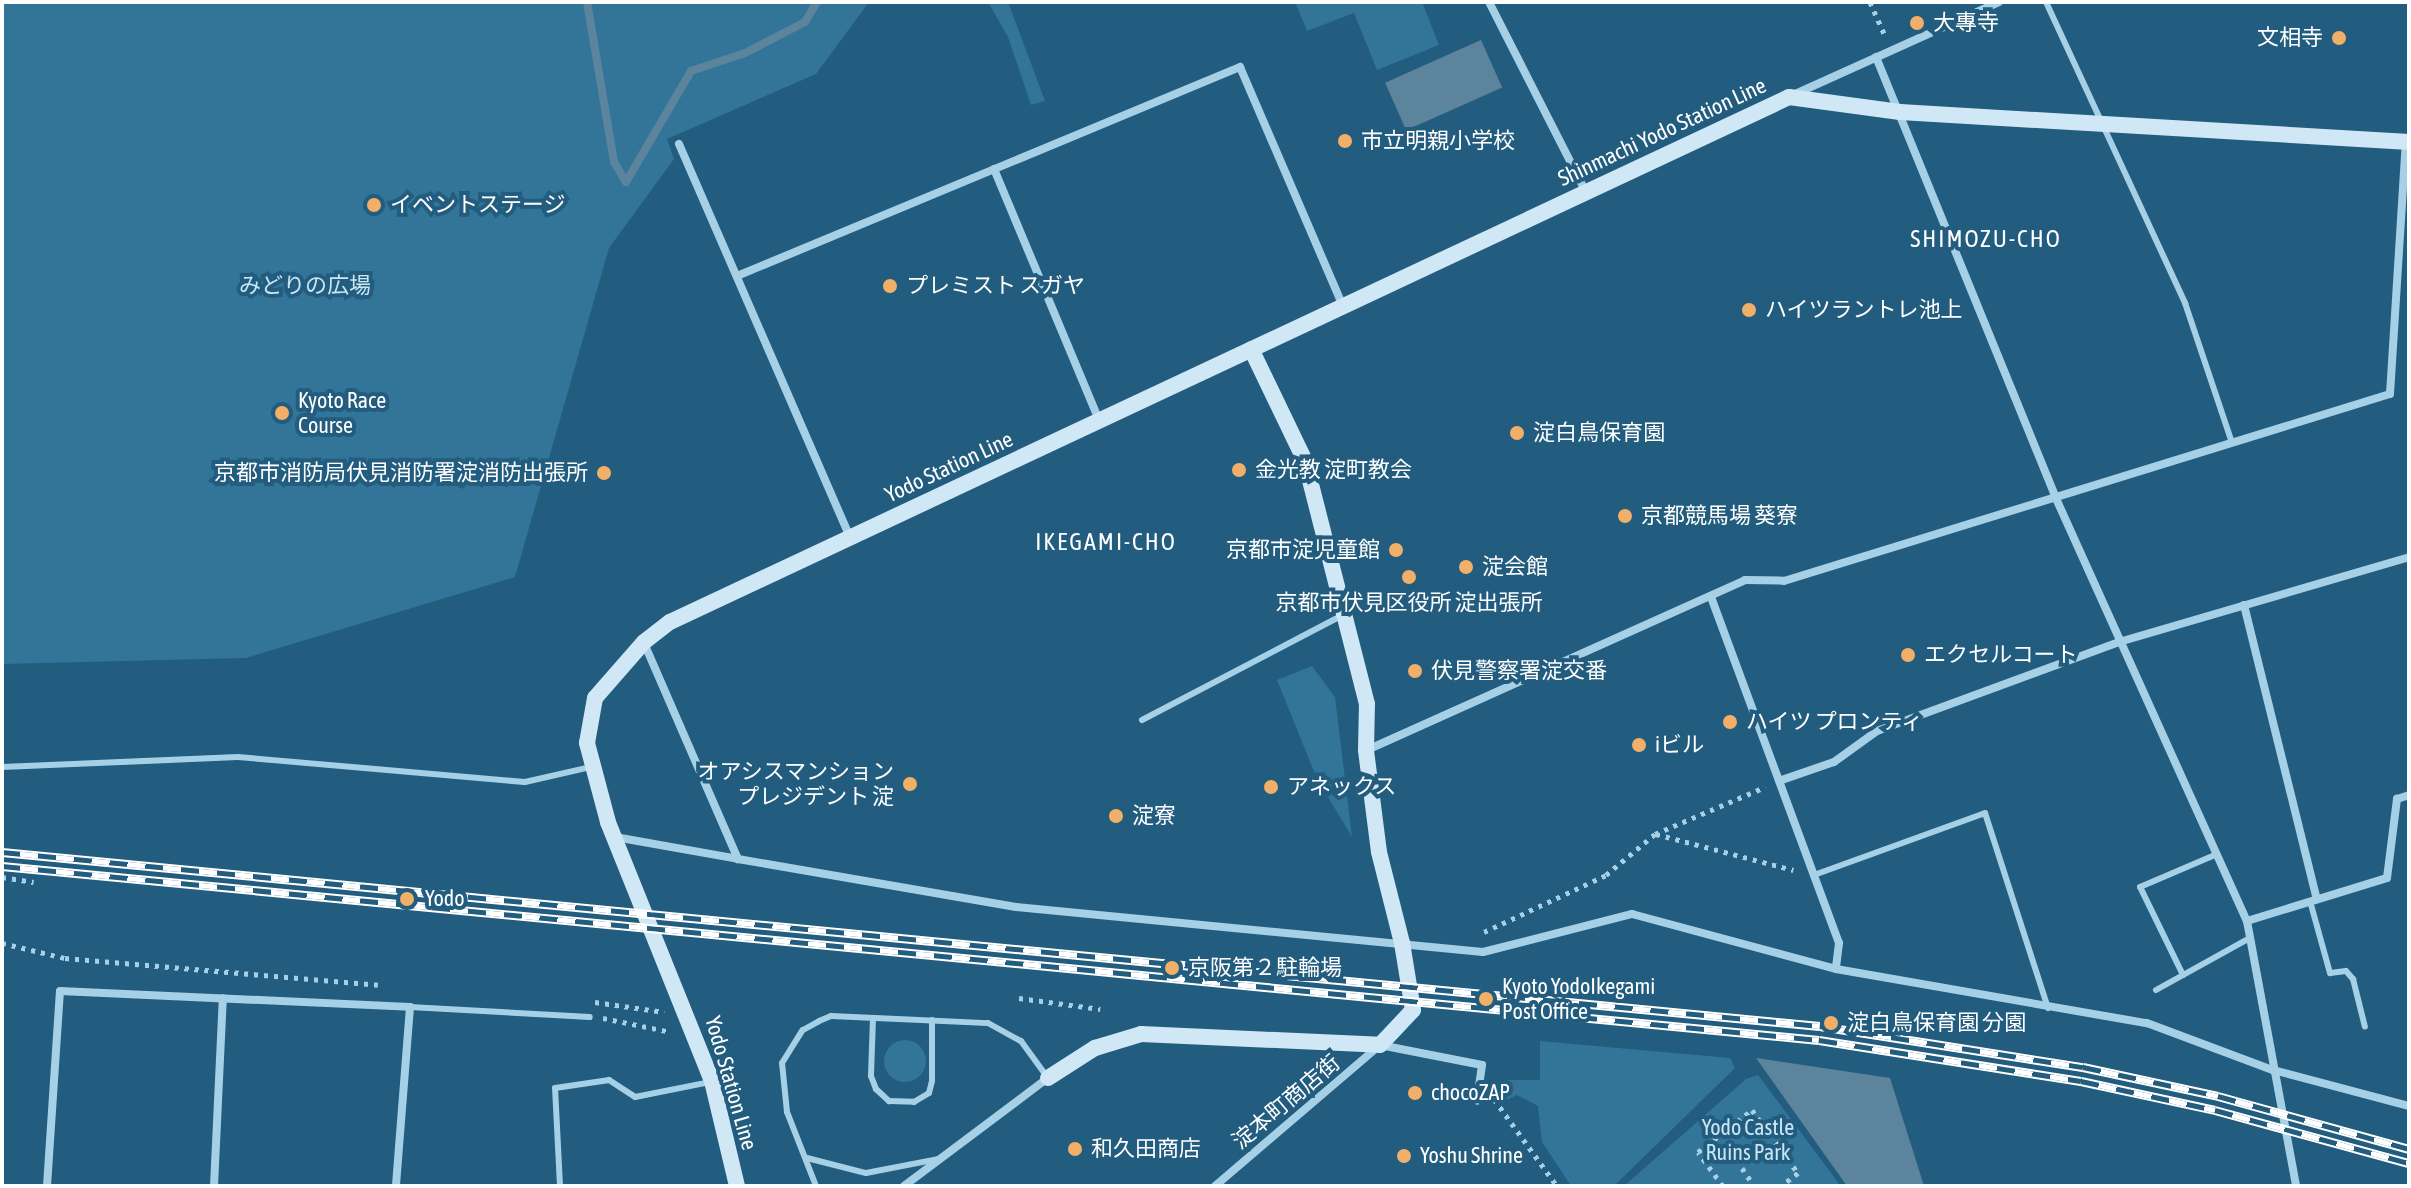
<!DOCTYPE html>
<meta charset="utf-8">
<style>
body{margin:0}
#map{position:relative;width:2411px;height:1188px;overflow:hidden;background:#225c7e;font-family:"Asap Condensed","Noto Sans JP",sans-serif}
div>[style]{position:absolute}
.green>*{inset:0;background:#327599}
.round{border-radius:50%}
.water>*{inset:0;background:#5c859d;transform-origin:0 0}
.stream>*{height:8px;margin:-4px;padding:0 4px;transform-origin:4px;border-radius:4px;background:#5c859d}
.path>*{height:5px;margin-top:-2.5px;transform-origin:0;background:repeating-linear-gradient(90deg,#a6d0e6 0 4px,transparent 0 10px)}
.lane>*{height:6px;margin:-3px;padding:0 3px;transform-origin:3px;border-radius:3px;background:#a6d0e6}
.street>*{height:8px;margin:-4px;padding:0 4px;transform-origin:4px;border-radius:4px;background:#a6d0e6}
.secondary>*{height:16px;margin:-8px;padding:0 8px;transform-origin:8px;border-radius:8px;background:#d0e7f5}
.rail>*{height:9px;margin-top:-4.5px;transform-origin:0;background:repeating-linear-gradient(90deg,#225c7e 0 18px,#fff 0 36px);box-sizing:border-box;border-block:2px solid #fff}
.dots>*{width:22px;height:22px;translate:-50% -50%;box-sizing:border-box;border:4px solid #225c7e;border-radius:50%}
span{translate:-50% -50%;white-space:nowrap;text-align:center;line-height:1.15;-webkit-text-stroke:8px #225c7e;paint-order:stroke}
.poi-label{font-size:22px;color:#fff}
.left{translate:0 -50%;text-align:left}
.right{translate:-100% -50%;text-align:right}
.street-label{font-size:22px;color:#fff}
.park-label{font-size:22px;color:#c9e6f5}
.neighbourhood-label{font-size:24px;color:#fff;letter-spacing:2px}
.frame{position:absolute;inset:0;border:4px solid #fff;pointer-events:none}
</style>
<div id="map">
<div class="green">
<i style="clip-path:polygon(2px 2px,869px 2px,816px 74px,667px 139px,674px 159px,609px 248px,515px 577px,246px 658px,2px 664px)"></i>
<i style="clip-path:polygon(988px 2px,1008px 2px,1045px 101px,1031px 105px,1008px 37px)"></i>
<i style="clip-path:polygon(1295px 2px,1422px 2px,1439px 45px,1377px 70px,1354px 13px,1307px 31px)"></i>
<i style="clip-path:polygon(1312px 666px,1335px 697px,1352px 837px,1317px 779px,1277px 680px)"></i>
<i class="round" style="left:884px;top:1040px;width:42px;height:42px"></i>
<i style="clip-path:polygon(1540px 1041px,1730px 1058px,1735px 1068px,1614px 1186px,1571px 1186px,1542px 1142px,1538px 1106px,1517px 1095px,1504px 1101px,1500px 1080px,1540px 1080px)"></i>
<i style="clip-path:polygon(1758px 1075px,1840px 1185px,1624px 1186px,1746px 1079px)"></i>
</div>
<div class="water">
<i style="left:1481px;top:40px;width:52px;height:105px;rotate:66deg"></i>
<i style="clip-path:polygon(1756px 1058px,1890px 1078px,1924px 1186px,1847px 1186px)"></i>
</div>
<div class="stream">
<i style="left:587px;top:2px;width:162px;rotate:80.4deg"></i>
<i style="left:614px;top:162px;width:23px;rotate:59deg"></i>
<i style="left:626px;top:182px;width:129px;rotate:-59.6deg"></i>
<i style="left:691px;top:71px;width:57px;rotate:-18.4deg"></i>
<i style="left:745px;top:53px;width:68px;rotate:-27.3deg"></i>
<i style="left:805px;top:22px;width:23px;rotate:-59deg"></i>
</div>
<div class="path">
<i style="left:1870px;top:2px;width:39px;rotate:66deg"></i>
<i style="left:1656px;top:834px;width:142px;rotate:14.7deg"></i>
<i style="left:2px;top:877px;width:32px;rotate:9deg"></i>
<i style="left:1484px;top:932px;width:135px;rotate:-25deg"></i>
<i style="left:1606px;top:875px;width:64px;rotate:-39.9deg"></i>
<i style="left:1655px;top:834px;width:120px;rotate:-23.1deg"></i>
<i style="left:2px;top:943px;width:65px;rotate:13.4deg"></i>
<i style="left:65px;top:958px;width:314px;rotate:4.9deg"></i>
<i style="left:1019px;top:998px;width:82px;rotate:7.7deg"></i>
<i style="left:595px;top:1002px;width:70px;rotate:8.2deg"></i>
<i style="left:603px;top:1018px;width:69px;rotate:11.6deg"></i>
<i style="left:1494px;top:1099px;width:107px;rotate:54.1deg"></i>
<i style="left:1742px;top:1168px;width:22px;rotate:56deg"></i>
<i style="left:1723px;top:1186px;width:42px;rotate:-126.3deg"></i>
<i style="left:1698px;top:1152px;width:68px;rotate:-37.9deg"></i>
<i style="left:1752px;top:1110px;width:78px;rotate:53.9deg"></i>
<i style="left:1798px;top:1173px;width:21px;rotate:143deg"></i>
</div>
<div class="lane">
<i style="left:2046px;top:2px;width:332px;rotate:65.2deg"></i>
<i style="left:2185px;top:303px;width:145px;rotate:71.4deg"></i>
<i style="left:1142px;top:720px;width:225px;rotate:-27.6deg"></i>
<i style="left:2px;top:767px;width:236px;rotate:-2.4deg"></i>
<i style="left:238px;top:757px;width:288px;rotate:5deg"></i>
<i style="left:525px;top:782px;width:68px;rotate:-12.8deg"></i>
<i style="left:1814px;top:875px;width:182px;rotate:-19.9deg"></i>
<i style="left:1985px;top:813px;width:205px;rotate:72.1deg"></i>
<i style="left:2310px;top:901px;width:75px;rotate:74.5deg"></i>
<i style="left:2330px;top:973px;width:16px;rotate:-7deg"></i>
<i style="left:2346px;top:971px;width:11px;rotate:49deg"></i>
<i style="left:2353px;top:979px;width:49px;rotate:76deg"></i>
<i style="left:2183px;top:975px;width:98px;rotate:-116deg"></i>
<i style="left:2140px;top:887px;width:84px;rotate:-23.2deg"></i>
<i style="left:2156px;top:990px;width:107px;rotate:-29deg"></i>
<i style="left:410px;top:1007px;width:180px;rotate:3.2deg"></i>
<i style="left:873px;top:1018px;width:58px;rotate:92deg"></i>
<i style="left:871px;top:1076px;width:14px;rotate:69deg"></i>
<i style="left:876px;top:1089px;width:18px;rotate:43deg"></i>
<i style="left:889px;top:1101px;width:25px;rotate:2deg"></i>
<i style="left:914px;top:1102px;width:17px;rotate:-31deg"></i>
<i style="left:929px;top:1093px;width:12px;rotate:-76deg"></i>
<i style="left:932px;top:1081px;width:61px;rotate:-90deg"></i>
<i style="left:807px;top:1158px;width:61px;rotate:14.3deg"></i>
<i style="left:866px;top:1173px;width:73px;rotate:-11deg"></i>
<i style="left:560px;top:1186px;width:98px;rotate:-92.9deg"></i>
<i style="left:555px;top:1088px;width:55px;rotate:-8.4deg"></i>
<i style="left:609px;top:1080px;width:31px;rotate:33deg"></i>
<i style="left:635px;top:1097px;width:76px;rotate:-11.3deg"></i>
<i style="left:816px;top:1186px;width:79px;rotate:-111.4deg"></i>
<i style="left:787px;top:1112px;width:49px;rotate:-95.8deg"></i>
<i style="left:782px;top:1063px;width:39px;rotate:-58deg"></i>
<i style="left:803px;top:1030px;width:18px;rotate:-29deg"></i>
<i style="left:819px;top:1021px;width:13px;rotate:-23deg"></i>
<i style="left:831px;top:1016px;width:157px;rotate:2.6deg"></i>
<i style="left:988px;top:1023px;width:38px;rotate:29deg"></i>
<i style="left:1021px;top:1041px;width:46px;rotate:53.9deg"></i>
</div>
<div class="street">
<i style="left:1489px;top:2px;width:213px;rotate:63deg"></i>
<i style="left:1876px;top:57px;width:472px;rotate:67.8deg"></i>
<i style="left:2054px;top:494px;width:469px;rotate:65.7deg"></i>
<i style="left:2247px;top:921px;width:269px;rotate:79.5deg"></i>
<i style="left:1793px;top:95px;width:226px;rotate:-24.3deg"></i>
<i style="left:679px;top:144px;width:429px;rotate:66.5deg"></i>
<i style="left:994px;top:169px;width:272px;rotate:67.3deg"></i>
<i style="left:737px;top:276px;width:545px;rotate:-22.56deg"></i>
<i style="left:1240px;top:67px;width:260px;rotate:66.7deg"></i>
<i style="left:1711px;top:597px;width:369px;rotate:69.7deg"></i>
<i style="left:1839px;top:943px;width:26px;rotate:97deg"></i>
<i style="left:2244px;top:605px;width:303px;rotate:76.1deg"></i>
<i style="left:644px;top:643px;width:236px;rotate:66.5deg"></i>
<i style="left:738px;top:859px;width:282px;rotate:9.8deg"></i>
<i style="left:1016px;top:907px;width:469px;rotate:5.5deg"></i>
<i style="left:1483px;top:952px;width:154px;rotate:-14.3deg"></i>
<i style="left:1632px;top:914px;width:211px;rotate:15.1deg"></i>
<i style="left:1836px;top:969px;width:316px;rotate:9.9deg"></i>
<i style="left:2147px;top:1023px;width:134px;rotate:20.5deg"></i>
<i style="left:2273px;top:1070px;width:141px;rotate:14.8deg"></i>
<i style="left:1367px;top:750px;width:414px;rotate:-24.2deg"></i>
<i style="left:1745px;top:580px;width:39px;rotate:1deg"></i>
<i style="left:1784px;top:581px;width:634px;rotate:-17.15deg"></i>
<i style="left:2390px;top:394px;width:253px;rotate:-86.4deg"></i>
<i style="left:1779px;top:781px;width:58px;rotate:-19.1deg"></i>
<i style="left:1834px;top:762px;width:53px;rotate:-35.8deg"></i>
<i style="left:1877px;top:731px;width:258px;rotate:-20.2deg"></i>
<i style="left:2119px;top:642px;width:302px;rotate:-16.3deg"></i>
<i style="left:615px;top:837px;width:125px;rotate:10.1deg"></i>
<i style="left:2247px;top:921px;width:146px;rotate:-17.1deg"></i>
<i style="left:2387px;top:878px;width:80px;rotate:-82.8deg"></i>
<i style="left:2397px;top:799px;width:13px;rotate:-18deg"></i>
<i style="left:47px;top:1186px;width:195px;rotate:-86.2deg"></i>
<i style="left:60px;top:991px;width:350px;rotate:2.6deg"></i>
<i style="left:410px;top:1007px;width:180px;rotate:94.5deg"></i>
<i style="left:214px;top:1186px;width:188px;rotate:-87.3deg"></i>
<i style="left:904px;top:1186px;width:180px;rotate:-36.9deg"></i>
<i style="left:1215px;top:1186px;width:217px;rotate:-40.5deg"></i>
<i style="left:1380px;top:1045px;width:104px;rotate:11.1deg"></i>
<i style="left:1482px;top:1065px;width:36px;rotate:98deg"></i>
</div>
<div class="secondary">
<i style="left:1048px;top:1078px;width:56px;rotate:-32.6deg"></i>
<i style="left:1095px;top:1048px;width:48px;rotate:-16.9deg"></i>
<i style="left:1141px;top:1034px;width:239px;rotate:2.6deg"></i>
<i style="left:1380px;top:1045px;width:48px;rotate:-46.7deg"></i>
<i style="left:1413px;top:1010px;width:68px;rotate:-99.3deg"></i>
<i style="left:1402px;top:943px;width:94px;rotate:-104.2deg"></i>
<i style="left:1379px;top:852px;width:103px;rotate:-97.3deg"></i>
<i style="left:1366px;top:750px;width:46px;rotate:-88.8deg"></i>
<i style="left:1367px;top:704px;width:251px;rotate:-104.3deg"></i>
<i style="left:1305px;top:461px;width:124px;rotate:-115.7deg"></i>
<i style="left:737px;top:1186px;width:108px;rotate:-103.4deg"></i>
<i style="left:712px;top:1081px;width:279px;rotate:-111.9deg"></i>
<i style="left:608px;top:822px;width:82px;rotate:-104.9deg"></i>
<i style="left:587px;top:743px;width:46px;rotate:-79.9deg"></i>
<i style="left:595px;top:698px;width:74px;rotate:-48.8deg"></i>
<i style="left:644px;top:642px;width:33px;rotate:-38deg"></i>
<i style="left:670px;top:622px;width:1236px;rotate:-25.13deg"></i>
<i style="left:1789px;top:97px;width:112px;rotate:7.7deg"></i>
<i style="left:1900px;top:112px;width:510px;rotate:3.37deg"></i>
</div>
<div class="rail">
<i style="left:2px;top:852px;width:1826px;rotate:5.47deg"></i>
<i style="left:1820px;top:1026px;width:266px;rotate:8.9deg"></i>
<i style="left:2083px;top:1067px;width:138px;rotate:12.1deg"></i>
<i style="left:2218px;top:1096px;width:198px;rotate:15.5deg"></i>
<i style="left:2px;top:866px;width:1825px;rotate:5.47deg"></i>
<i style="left:1819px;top:1040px;width:265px;rotate:8.9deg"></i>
<i style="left:2081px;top:1081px;width:137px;rotate:12.2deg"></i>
<i style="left:2215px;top:1110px;width:201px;rotate:15.3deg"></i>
</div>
<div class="dots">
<i style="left:1917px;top:23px;background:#f2af68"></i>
<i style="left:2339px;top:38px;background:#f2af68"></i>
<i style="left:1345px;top:141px;background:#f2af68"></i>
<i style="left:374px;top:205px;background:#f2af68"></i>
<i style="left:890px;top:286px;background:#f2af68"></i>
<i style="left:1749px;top:310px;background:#f2af68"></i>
<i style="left:282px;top:413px;background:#f2af68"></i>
<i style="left:1517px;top:433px;background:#f2af68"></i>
<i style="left:1239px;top:470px;background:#f2af68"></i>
<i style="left:604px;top:473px;background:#f2af68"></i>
<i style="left:1625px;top:516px;background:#f2af68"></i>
<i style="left:1396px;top:550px;background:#f2af68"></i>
<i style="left:1466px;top:567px;background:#f2af68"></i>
<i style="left:1409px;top:577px;background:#f2af68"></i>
<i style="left:1908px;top:655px;background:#f2af68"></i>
<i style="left:1415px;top:671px;background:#f2af68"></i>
<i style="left:1730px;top:722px;background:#f2af68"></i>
<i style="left:1639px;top:745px;background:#f2af68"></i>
<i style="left:910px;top:784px;background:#f2af68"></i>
<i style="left:1271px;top:787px;background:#f2af68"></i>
<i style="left:1116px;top:816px;background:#f2af68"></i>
<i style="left:407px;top:899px;background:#f2af68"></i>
<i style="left:1172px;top:968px;background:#f2af68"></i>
<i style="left:1486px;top:999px;background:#f2af68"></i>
<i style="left:1831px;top:1023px;background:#f2af68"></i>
<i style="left:1415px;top:1093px;background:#f2af68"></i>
<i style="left:1075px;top:1149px;background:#f2af68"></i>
<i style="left:1404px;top:1156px;background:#f2af68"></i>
</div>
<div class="poi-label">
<span class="left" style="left:1933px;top:23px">大專寺</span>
<span class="right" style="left:2323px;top:38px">文相寺</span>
<span class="left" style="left:1361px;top:141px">市立明親小学校</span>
<span class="left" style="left:390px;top:205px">イベントステージ</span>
<span class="left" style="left:906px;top:286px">プレミスト スガヤ</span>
<span class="left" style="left:1765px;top:310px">ハイツラントレ池上</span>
<span class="left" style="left:298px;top:413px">Kyoto Race<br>Course</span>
<span class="left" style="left:1533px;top:433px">淀白鳥保育園</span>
<span class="left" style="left:1255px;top:470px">金光教 淀町教会</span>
<span class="right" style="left:588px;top:473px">京都市消防局伏見消防署淀消防出張所</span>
<span class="left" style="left:1641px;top:516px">京都競馬場 葵寮</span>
<span class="right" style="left:1380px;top:550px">京都市淀児童館</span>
<span class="left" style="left:1482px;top:567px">淀会館</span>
<span style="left:1409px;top:603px">京都市伏見区役所 淀出張所</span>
<span class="left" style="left:1924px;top:655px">エクセルコート</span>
<span class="left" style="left:1431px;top:671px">伏見警察署淀交番</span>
<span class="left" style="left:1746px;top:722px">ハイツ プロンティ</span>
<span class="left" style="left:1655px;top:745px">iビル</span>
<span class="right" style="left:894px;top:784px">オアシスマンション<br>プレジデント 淀</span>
<span class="left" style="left:1287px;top:787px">アネックス</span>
<span class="left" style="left:1132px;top:816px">淀寮</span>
<span class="left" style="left:425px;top:899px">Yodo</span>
<span class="left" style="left:1188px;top:968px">京阪第２駐輪場</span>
<span class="left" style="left:1502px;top:999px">Kyoto YodoIkegami<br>Post Office</span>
<span class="left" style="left:1847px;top:1023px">淀白鳥保育園 分園</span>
<span class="left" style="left:1431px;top:1093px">chocoZAP</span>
<span class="left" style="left:1091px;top:1149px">和久田商店</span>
<span class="left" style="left:1420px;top:1156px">Yoshu Shrine</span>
</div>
<div class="street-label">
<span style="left:1662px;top:132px;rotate:-25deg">Shinmachi Yodo Station Line</span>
<span style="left:949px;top:467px;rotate:-25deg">Yodo Station Line</span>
<span style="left:731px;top:1083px;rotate:74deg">Yodo Station Line</span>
<span style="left:1286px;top:1102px;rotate:-40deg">淀本町商店街</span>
</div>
<div class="park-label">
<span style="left:305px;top:286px">みどりの広場</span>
<span style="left:1748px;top:1140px">Yodo Castle<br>Ruins Park</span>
</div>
<div class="neighbourhood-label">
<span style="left:1986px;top:239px">SHIMOZU-CHO</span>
<span style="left:1106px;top:542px">IKEGAMI-CHO</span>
</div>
<div class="frame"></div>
</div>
